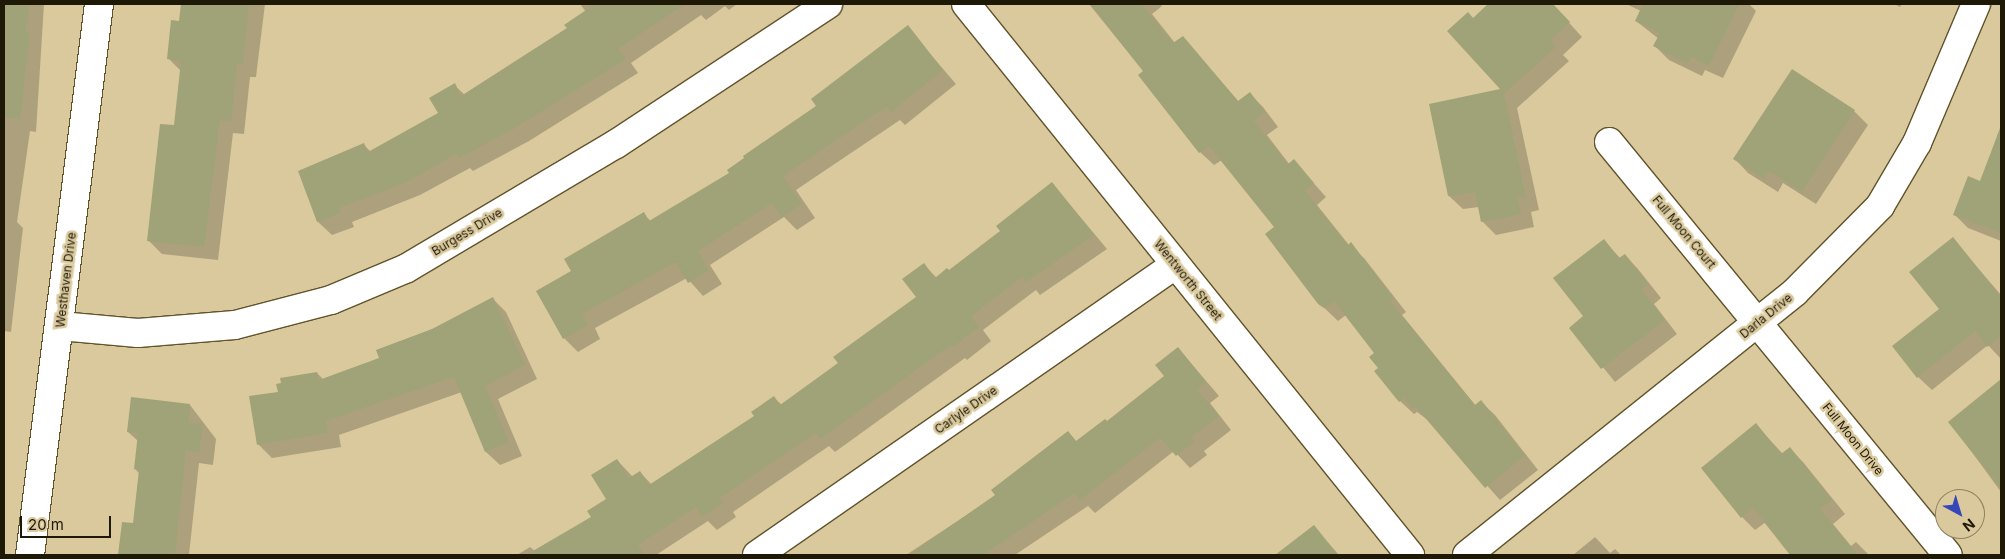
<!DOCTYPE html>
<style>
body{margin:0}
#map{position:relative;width:2005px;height:559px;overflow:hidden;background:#d9c99d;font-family:Inter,sans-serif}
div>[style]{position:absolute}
.shadow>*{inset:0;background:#0003}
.building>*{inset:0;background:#a0a377}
.roads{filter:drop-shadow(1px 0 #61532b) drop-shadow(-1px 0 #61532b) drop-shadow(0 1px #61532b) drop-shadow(0 -1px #61532b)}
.street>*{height:28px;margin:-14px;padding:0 14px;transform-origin:14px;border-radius:14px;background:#fff}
span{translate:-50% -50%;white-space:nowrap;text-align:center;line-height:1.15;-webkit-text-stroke:5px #d9c99d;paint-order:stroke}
.street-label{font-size:12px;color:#1e1807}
.frame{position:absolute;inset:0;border:5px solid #1e1807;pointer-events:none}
.north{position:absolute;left:1935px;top:489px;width:50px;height:50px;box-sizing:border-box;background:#d9c99d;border:1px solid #8e8261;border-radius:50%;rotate:141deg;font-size:14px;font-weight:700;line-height:20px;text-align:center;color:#1e1807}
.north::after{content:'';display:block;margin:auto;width:18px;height:22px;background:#3647ba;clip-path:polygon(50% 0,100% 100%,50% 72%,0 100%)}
.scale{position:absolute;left:20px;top:516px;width:91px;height:22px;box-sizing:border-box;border:2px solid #1e1807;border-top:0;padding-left:6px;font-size:15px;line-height:18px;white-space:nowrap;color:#1e1807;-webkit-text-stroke:4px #d9c99d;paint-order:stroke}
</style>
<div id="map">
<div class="shadow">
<i style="clip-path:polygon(4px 4px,44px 4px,36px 132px,30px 131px,17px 222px,23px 228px,11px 332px,4px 331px)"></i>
<i style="clip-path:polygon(182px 4px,265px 4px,256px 77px,250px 77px,244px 134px,233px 133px,218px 260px,162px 254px,148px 240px,176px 127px,181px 71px,169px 59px,180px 23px)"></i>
<i style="clip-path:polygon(580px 4px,737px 4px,729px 10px,725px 6px,706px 20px,701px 15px,631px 63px,638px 73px,529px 141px,473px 171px,470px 168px,420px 195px,352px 222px,354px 227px,332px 235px,318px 222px,364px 145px,371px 152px,440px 114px,454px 85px,465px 95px,568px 28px,586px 12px)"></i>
<i style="clip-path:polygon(1089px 4px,1160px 4px,1162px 6px,1152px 14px,1175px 43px,1182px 37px,1239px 102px,1250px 94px,1263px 107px,1278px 127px,1267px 135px,1290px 165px,1294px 161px,1326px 197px,1317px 205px,1349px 245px,1364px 258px,1406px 312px,1402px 315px,1476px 406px,1481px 402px,1495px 415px,1538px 470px,1500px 500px,1429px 421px,1417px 412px,1414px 414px,1400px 401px,1380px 368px,1376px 354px,1346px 315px,1338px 321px,1319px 303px,1276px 227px,1222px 160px,1214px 165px,1200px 152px,1144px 72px)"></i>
<i style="clip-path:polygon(1490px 4px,1552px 4px,1582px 37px,1563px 55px,1569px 61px,1517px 108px,1539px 210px,1531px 212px,1534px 227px,1496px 235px,1482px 221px,1479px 207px,1463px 209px,1449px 196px,1502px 90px,1473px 19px)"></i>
<i style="clip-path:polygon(1626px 4px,1749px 4px,1756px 11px,1723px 78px,1705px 70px,1702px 76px,1669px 60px,1655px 46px,1659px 39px,1636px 21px,1641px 11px)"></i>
<i style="clip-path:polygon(1894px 4px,1902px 4px,1900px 7px)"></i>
<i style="clip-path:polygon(907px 27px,956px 84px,905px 125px,900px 120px,796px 190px,815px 218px,797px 230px,784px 217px,710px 265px,722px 284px,703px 296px,687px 278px,595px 328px,600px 339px,578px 352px,564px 338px,572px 272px,643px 214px,651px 221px,730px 173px,818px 107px)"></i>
<i style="clip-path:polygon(1793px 71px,1854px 111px,1868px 125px,1816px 204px,1783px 183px,1778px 192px,1748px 173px,1735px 159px)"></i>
<i style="clip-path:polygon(2001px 125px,2001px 241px,1968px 228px,1955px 215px,1981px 182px)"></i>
<i style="clip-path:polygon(1052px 183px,1107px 249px,1040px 295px,1036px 290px,983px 330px,991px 341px,967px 360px,965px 358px,835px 452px,829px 446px,733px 512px,736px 517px,717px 530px,708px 521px,656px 555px,517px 555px,530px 547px,535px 551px,592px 517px,608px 500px,617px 460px,633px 477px,640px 472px,652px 485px,756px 417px,774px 398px,782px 405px,840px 364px,917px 297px,924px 265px,937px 278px,949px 272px,1001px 231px)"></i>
<i style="clip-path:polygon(1953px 239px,2001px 295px,2001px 359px,1988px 345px,1932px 390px,1918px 377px,1941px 309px)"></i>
<i style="clip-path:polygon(1603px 240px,1621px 259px,1625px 255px,1638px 269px,1661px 298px,1654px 304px,1677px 334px,1615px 382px,1571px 328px,1585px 317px)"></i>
<i style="clip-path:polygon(493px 299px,506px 312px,537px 379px,498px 399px,522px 456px,500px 465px,486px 452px,462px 392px,339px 435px,341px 447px,272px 458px,258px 444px,279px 393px,317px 373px,324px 380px,380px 359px)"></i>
<i style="clip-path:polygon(1178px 348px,1219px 396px,1210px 403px,1231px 430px,1204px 451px,1207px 455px,1190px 468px,1174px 451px,1095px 513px,1088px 506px,1015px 555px,906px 555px,997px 495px,1068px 433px,1077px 442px,1107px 423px,1166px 376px)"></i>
<i style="clip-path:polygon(1998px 384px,2001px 387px,2001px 492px,1950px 422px)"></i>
<i style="clip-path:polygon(190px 405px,216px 439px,213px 465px,199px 463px,189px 555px,119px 555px,123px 523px,134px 524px,140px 474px,135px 469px,138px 441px,128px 432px)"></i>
<i style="clip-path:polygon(1756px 425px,1783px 454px,1790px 449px,1803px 462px,1845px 514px,1833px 524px,1851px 546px,1856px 542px,1869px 555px,1812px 555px,1805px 546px,1766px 522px,1755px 530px,1742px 517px)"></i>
<i style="clip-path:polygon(1314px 527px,1339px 555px,1280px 555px)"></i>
<i style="clip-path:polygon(1595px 537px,1610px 553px,1615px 549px,1621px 555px,1573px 555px)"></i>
</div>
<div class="building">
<i style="clip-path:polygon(4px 4px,29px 7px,26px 33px,30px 33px,20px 119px,4px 118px)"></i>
<i style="clip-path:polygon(181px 4px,249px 4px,243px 64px,237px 64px,231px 121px,220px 120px,204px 247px,147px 241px,160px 124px,174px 125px,181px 61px,167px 59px,171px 20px,179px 21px)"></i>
<i style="clip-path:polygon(595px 4px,685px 4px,618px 49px,626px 59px,515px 128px,459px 158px,456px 154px,407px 182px,339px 208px,341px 213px,317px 222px,298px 171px,364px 143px,368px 152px,438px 113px,429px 98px,455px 83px,461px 96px,567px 28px,564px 25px)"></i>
<i style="clip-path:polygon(1090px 4px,1142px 4px,1173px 43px,1183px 36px,1238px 101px,1250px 92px,1265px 112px,1254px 121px,1288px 164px,1294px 159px,1314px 183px,1305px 191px,1348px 245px,1351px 242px,1393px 298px,1390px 301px,1475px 405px,1481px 400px,1525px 455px,1485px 488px,1416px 407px,1413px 409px,1404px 398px,1399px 402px,1374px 371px,1378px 368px,1369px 357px,1374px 353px,1334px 301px,1324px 308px,1318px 304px,1265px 234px,1274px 227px,1209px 146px,1199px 153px,1138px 75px,1143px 71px)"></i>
<i style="clip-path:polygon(1488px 4px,1553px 4px,1570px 22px,1551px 40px,1556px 47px,1504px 94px,1526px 197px,1518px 198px,1521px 214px,1481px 222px,1475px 192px,1448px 196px,1429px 104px,1500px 89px,1447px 31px,1468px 12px,1473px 18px)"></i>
<i style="clip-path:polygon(1643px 4px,1739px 4px,1709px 66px,1691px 57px,1688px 64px,1653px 46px,1660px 33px,1635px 21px)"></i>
<i style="clip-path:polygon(908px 25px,943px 70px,891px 112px,886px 107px,783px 176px,802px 204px,782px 217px,772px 203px,698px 251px,709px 270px,688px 283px,676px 262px,582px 314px,588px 325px,563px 339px,536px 291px,571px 271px,564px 259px,644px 212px,649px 221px,729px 173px,727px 170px,744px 158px,743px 156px,816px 106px,811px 99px)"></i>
<i style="clip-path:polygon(1792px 69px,1855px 110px,1802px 192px,1769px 171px,1764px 179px,1733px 159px)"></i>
<i style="clip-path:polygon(1999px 131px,2001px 132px,2001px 233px,1953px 215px,1968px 176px,1980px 181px)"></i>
<i style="clip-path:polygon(1052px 182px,1094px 235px,1026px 282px,1022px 277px,971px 316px,979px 327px,953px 347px,951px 345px,820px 439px,816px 433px,720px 498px,723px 503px,702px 517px,696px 507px,638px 545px,644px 555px,526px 555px,591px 517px,587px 511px,606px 499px,591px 475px,617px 459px,629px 478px,640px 471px,649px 485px,754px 416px,751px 412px,774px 396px,780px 405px,838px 363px,833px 357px,916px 297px,902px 279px,924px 263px,935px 278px,947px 268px,949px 270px,1000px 231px,996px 226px)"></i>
<i style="clip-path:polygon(1953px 237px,2001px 297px,2001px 336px,1987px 347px,1975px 331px,1917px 378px,1892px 346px,1939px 309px,1909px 272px)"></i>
<i style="clip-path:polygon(1604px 239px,1619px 258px,1625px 254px,1648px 284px,1641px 289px,1665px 320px,1601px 369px,1569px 328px,1583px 316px,1553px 278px)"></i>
<i style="clip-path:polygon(493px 297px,525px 365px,485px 386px,509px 442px,485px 452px,454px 377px,326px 421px,328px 433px,257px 445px,249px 396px,278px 392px,276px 384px,281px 383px,280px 378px,317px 372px,319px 380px,379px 358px,376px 350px,432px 329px)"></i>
<i style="clip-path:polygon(1178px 347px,1206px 382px,1197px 389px,1219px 416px,1191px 437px,1195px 441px,1176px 456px,1160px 438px,1080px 500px,1075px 493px,983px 555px,909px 555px,995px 495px,991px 490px,1068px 431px,1076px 441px,1105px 419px,1107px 421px,1164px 376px,1155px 365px)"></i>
<i style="clip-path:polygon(2001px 379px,2001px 489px,1948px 422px)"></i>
<i style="clip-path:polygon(131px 397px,190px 404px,188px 423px,203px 424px,199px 452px,186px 450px,175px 555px,118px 555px,122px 522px,133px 523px,139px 470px,134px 469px,138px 433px,127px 432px)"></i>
<i style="clip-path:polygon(1756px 423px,1781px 454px,1790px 447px,1832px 500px,1820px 509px,1858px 555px,1790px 555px,1753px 508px,1741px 518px,1701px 468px)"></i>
<i style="clip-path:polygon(1314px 525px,1338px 555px,1275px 555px)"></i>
</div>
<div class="roads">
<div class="street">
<i style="left:966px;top:4px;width:708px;rotate:51.14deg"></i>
<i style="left:1609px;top:142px;width:534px;rotate:50.62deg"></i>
<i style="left:60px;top:326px;width:78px;rotate:5.1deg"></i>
<i style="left:138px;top:333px;width:97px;rotate:-4.7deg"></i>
<i style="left:235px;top:325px;width:99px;rotate:-14.6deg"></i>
<i style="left:331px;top:300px;width:82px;rotate:-22.8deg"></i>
<i style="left:407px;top:268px;width:243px;rotate:-30.7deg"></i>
<i style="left:616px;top:144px;width:254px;rotate:-33.4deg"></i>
<i style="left:30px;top:555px;width:555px;rotate:-82.86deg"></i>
<i style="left:757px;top:555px;width:509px;rotate:-34.75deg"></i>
<i style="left:1467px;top:555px;width:420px;rotate:-38.7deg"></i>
<i style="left:1795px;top:292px;width:121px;rotate:-45.3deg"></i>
<i style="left:1880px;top:206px;width:73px;rotate:-59.6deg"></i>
<i style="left:1917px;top:143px;width:151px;rotate:-67deg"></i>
</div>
</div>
<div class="street-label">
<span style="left:467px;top:232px;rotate:-31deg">Burgess Drive</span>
<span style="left:1684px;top:232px;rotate:50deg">Full Moon Court</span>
<span style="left:66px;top:280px;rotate:-83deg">Westhaven Drive</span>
<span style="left:1188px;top:280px;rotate:51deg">Wentworth Street</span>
<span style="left:1766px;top:316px;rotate:-39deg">Darla Drive</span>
<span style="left:966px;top:410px;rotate:-35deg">Carlyle Drive</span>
<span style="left:1853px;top:439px;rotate:51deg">Full Moon Drive</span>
</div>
<div class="frame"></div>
<div class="north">N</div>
<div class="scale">20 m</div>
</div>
